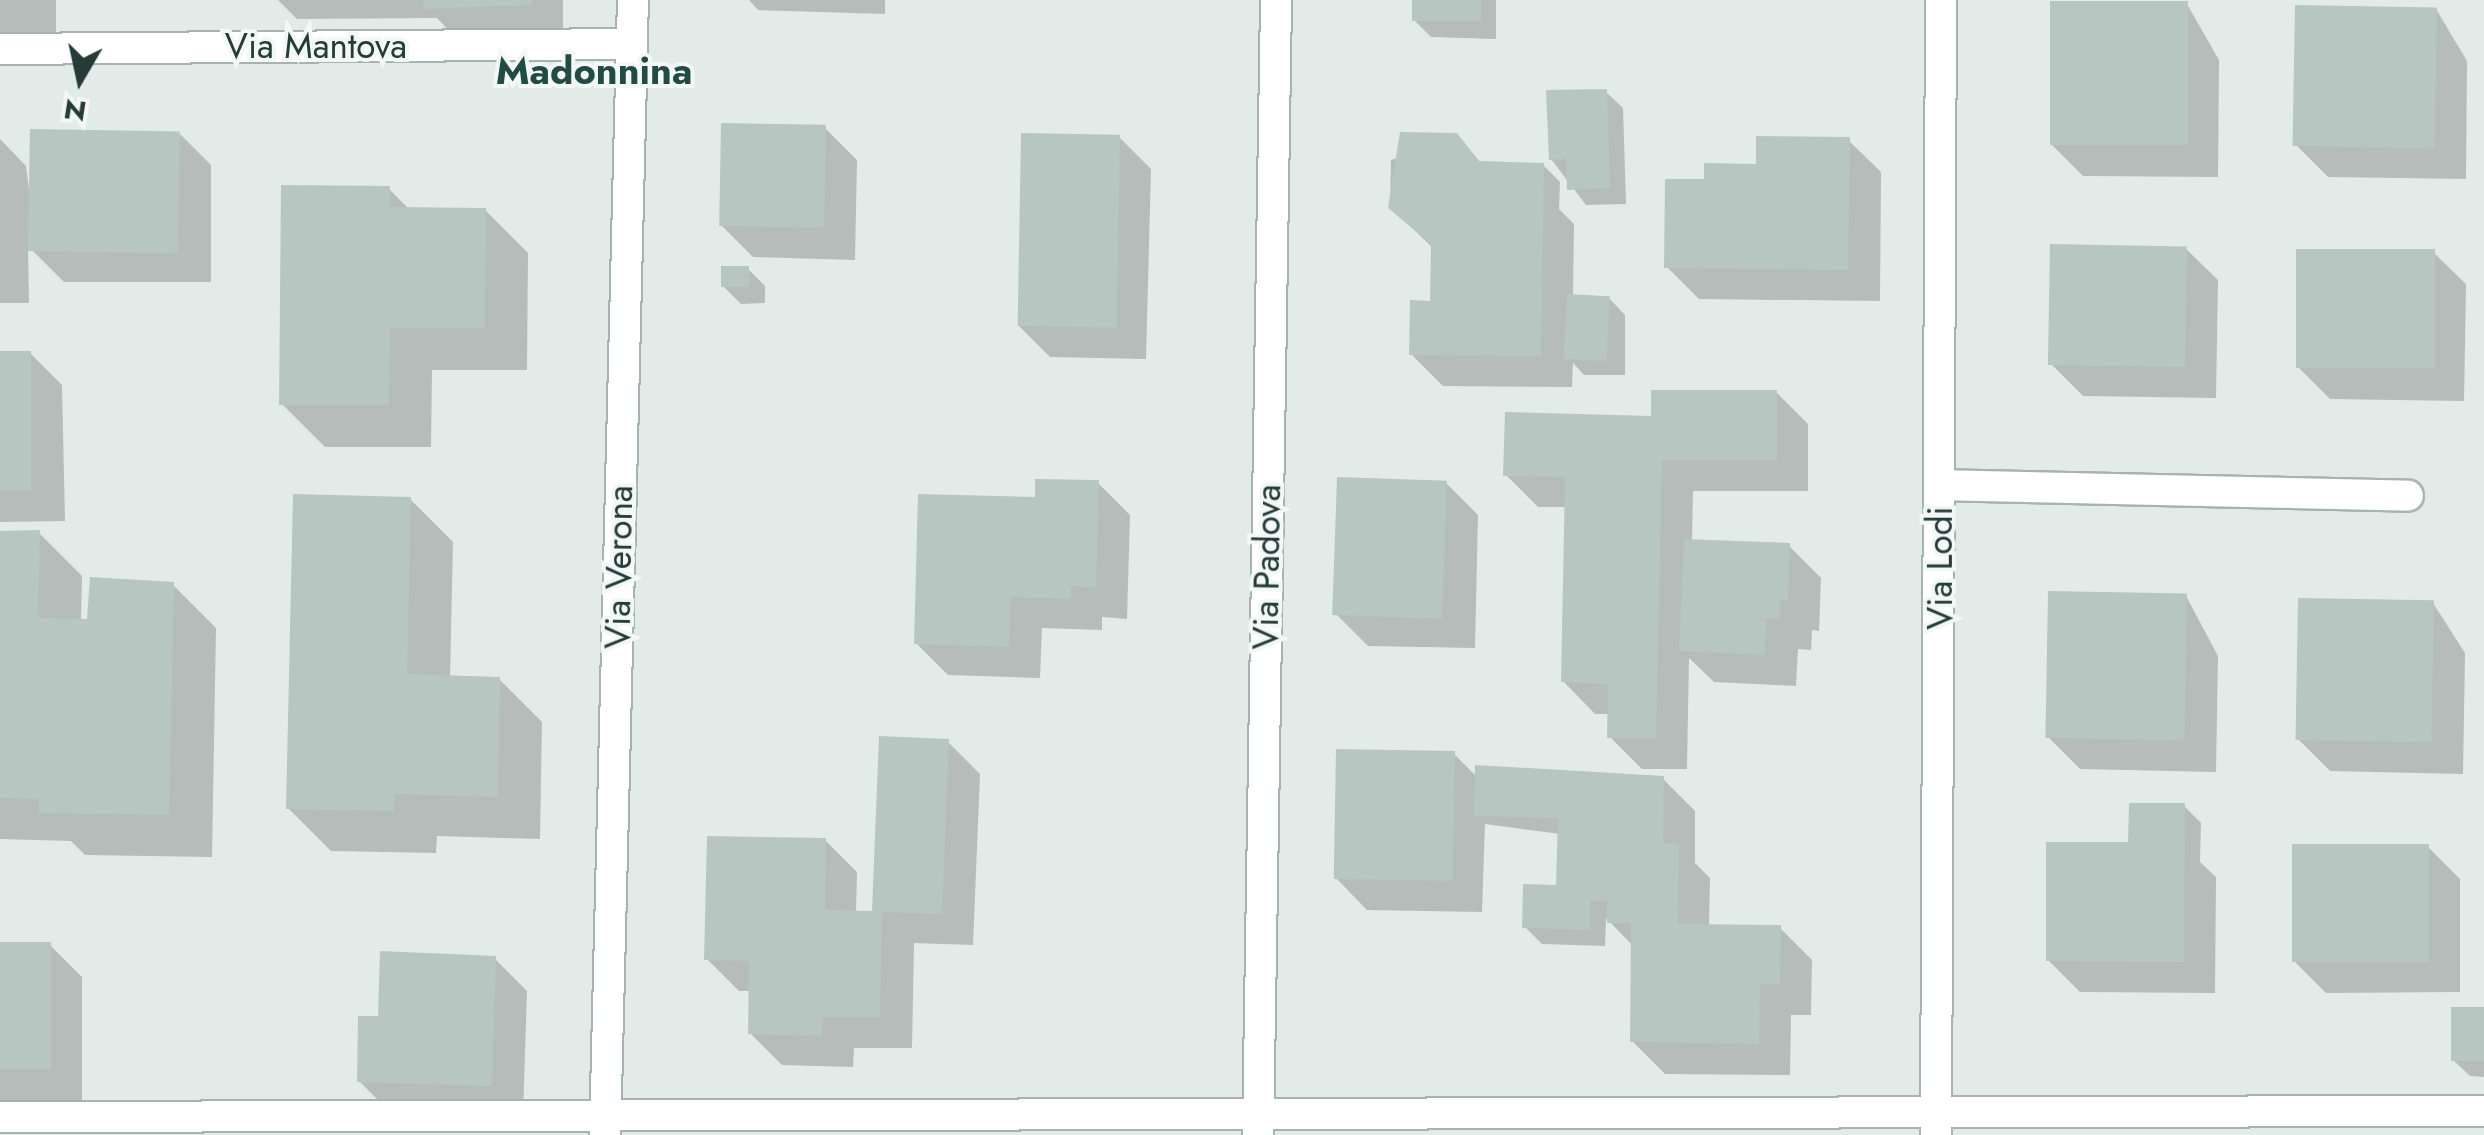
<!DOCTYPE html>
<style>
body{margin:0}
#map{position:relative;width:2484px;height:1135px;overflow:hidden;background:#e3ebe8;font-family:Jost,sans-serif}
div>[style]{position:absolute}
.shadow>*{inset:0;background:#0003;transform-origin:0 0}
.building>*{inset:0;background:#b8c6c1;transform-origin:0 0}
.roads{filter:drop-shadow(2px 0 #a6b3af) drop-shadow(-2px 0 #a6b3af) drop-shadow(0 2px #a6b3af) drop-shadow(0 -2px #a6b3af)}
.minor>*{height:30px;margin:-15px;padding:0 15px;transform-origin:15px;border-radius:15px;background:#fff}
span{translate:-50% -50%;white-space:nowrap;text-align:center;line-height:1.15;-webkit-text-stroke:8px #f3f8f6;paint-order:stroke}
.street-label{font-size:35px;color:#243b36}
.neighbourhood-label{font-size:38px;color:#224b43;font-weight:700}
.north{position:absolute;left:30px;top:30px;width:100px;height:100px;-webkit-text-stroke:8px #f3f8f6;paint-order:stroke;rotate:189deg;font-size:28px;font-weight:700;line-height:40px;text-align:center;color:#243b36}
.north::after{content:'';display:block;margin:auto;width:35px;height:45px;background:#243b36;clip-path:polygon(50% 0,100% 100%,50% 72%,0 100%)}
</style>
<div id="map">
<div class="shadow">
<i style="left:0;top:0;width:56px;height:32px"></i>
<i style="clip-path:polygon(278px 0,563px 0,563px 36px,458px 40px,437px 18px,297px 19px)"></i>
<i style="clip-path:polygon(749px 0,885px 0,885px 14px,758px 10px)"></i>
<i style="clip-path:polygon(1414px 0,1496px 0,1496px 39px,1431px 37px,1414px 20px)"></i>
<i style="clip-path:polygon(2187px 4px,2219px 60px,2218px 177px,2083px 176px,2051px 144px)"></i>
<i style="clip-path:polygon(2436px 9px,2467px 61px,2466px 179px,2328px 177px,2296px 145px)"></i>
<i style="clip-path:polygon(1606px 92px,1623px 108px,1626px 204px,1586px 205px,1551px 159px)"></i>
<i style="clip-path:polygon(825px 128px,857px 160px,855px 260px,753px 257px,721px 225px)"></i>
<i style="clip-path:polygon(179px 133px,211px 165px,211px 282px,64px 282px,28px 246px,29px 303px,0 303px,0 139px,26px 166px,32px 215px)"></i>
<i style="clip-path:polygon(1456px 135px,1482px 164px,1543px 165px,1560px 182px,1559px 209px,1574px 224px,1573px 297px,1609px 298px,1625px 315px,1625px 375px,1584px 375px,1573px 363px,1572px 387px,1443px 386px,1411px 354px,1433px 303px,1433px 248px,1390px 207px,1391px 160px)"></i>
<i style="clip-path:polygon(1119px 137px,1151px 169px,1146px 359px,1050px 357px,1018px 325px)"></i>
<i style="clip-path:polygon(1848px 140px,1881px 172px,1880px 301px,1699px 299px,1667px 267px,1707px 182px)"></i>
<i style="clip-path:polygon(389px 189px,410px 210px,485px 210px,528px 253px,527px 370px,432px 370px,431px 447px,325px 447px,282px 404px)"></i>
<i style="clip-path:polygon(2185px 248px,2218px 280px,2216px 398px,2083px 396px,2051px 364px)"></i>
<i style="clip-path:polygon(2433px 252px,2466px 284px,2464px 401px,2330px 399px,2298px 367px)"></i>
<i style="clip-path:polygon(748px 269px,765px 286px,765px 303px,741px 304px,724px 287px)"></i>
<i style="clip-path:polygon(30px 353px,62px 385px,65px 521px,0 522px,0 354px)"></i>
<i style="clip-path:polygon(1776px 392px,1808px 424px,1808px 491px,1693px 491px,1692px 541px,1789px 546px,1821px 578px,1819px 631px,1812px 630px,1811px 650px,1798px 649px,1796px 686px,1714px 682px,1689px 658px,1687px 769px,1642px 769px,1610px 737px,1610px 714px,1595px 714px,1563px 681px,1567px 507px,1538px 507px,1506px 475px,1654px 418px)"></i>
<i style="clip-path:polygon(1098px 483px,1130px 515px,1127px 619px,1102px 617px,1102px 630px,1042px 628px,1040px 678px,948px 675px,916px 643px,1037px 500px)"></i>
<i style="clip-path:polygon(1446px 483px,1478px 515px,1475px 648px,1368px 646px,1336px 614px)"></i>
<i style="clip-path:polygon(410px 499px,453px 542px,450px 678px,499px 679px,542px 722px,540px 839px,437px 836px,436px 853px,331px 851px,288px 808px)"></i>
<i style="clip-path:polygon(39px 533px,82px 576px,81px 621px,173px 585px,216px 628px,212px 857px,85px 855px,71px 841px,0 839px,0 534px)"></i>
<i style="clip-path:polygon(2186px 596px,2218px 656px,2216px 772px,2080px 769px,2048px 737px)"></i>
<i style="clip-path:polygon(2433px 603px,2465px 653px,2463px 774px,2330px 771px,2298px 739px)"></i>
<i style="clip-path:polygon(948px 742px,980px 774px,973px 945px,914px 943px,912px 1048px,854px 1048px,853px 1067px,782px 1065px,750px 1033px,751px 991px,739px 991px,707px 959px,825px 840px,857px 872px,856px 913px,874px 914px)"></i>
<i style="clip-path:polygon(1454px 754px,1477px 777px,1477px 767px,1663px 779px,1695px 811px,1695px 863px,1710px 878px,1709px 926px,1780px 928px,1812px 960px,1811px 1015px,1791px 1015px,1790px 1075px,1665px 1074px,1632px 1041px,1633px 946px,1606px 918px,1605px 946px,1542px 944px,1525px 927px,1559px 887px,1560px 834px,1485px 824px,1482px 912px,1367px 910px,1335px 877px)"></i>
<i style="clip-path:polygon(2184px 806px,2201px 823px,2200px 862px,2216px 877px,2215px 993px,2080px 992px,2048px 960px,2131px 845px)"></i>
<i style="clip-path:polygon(2428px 847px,2460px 879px,2460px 992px,2326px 993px,2294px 961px)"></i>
<i style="clip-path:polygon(0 945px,50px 945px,82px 977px,82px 1100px,0 1100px)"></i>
<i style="clip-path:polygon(495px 959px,527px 991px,523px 1117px,391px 1113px,359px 1081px,381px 1019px)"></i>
<i style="clip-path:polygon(2484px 1010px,2484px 1077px,2470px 1076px,2453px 1060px)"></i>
</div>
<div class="building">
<i style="clip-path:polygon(423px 0,532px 0,532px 5px,424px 9px)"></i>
<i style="left:1412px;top:0;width:69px;height:21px"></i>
<i style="left:2050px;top:1px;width:138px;height:144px"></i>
<i style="left:2295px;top:5px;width:142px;height:141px;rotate:1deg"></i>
<i style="clip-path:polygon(1607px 89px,1610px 188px,1567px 190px,1566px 159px,1549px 160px,1546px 90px)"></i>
<i style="left:721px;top:123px;width:105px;height:103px;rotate:1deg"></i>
<i style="left:30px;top:129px;width:150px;height:122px;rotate:1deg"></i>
<i style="clip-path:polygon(1400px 132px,1457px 133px,1479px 161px,1544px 163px,1541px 356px,1409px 355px,1410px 300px,1430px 301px,1431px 244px,1388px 208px)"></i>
<i style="left:1021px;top:133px;width:99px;height:193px;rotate:1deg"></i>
<i style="clip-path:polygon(1756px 136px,1850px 137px,1848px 270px,1664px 268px,1665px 179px,1704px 179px,1704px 163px,1756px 164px)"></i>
<i style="clip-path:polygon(281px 185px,390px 186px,390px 207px,486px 208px,485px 328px,390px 328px,389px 405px,279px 405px)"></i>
<i style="left:2050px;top:244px;width:137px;height:121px;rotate:1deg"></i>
<i style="left:2296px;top:249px;width:139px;height:119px"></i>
<i style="left:749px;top:266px;width:21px;height:28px;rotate:90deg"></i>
<i style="left:1567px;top:294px;width:43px;height:65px;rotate:3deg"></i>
<i style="left:0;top:351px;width:31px;height:139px"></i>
<i style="clip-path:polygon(1651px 390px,1777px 390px,1777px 460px,1662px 460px,1656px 738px,1607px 738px,1608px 684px,1561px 682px,1565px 477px,1503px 476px,1505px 412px,1651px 416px)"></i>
<i style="left:1337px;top:477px;width:110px;height:138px;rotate:2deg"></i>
<i style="clip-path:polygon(1035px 479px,1099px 480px,1096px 588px,1071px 586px,1071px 599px,1011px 597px,1009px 647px,914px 644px,918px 494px,1035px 497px)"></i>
<i style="clip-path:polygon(293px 494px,411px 497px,407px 674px,500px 677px,498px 797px,395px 794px,394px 811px,286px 809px)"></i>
<i style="clip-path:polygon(40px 530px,38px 618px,87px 619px,90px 577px,174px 582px,169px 815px,39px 813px,39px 799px,0 798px,0 531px)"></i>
<i style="clip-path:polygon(1684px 539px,1790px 543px,1788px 601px,1781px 599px,1779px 619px,1766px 618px,1765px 655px,1679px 651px)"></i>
<i style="left:2048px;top:591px;width:139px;height:147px;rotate:1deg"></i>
<i style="left:2298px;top:598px;width:136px;height:142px;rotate:1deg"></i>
<i style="clip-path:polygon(879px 736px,949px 739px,942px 914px,882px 912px,880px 1017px,823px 1017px,822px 1036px,748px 1034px,749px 961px,704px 960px,707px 836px,826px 838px,825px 910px,872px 911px)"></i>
<i style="left:1336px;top:749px;width:119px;height:130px;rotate:1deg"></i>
<i style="clip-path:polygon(1475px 765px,1664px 776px,1663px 843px,1679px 844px,1678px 924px,1781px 925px,1780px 984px,1760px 984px,1759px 1044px,1630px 1042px,1631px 923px,1607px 923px,1607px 901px,1590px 901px,1590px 930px,1522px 928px,1523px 884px,1556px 885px,1558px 818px,1474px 816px)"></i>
<i style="clip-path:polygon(2129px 803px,2185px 803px,2184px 962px,2046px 961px,2046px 842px,2128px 842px)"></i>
<i style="left:2292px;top:844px;width:137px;height:118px"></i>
<i style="left:51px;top:942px;width:127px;height:51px;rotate:90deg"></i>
<i style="clip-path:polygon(380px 951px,496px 956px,492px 1086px,357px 1082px,358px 1016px,378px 1016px)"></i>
<i style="left:2451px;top:1007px;width:33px;height:54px"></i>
</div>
<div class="roads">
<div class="minor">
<i style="left:0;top:49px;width:632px;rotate:-0.45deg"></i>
<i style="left:1941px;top:485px;width:467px;rotate:1.3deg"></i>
<i style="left:0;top:1117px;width:2484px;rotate:-0.14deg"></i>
<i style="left:605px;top:1135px;width:1135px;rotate:-88.59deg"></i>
<i style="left:1258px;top:1135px;width:1135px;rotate:-89.09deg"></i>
<i style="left:1936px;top:1135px;width:1135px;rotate:-89.75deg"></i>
</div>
</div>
<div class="street-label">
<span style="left:316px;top:46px">Via Mantova</span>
<span style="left:619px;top:567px;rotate:-89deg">Via Verona</span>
<span style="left:1267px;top:567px;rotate:-89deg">Via Padova</span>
<span style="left:1940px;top:568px;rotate:-90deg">Via Lodi</span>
</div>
<div class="neighbourhood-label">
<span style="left:594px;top:71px">Madonnina</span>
</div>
<div class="north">N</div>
</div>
